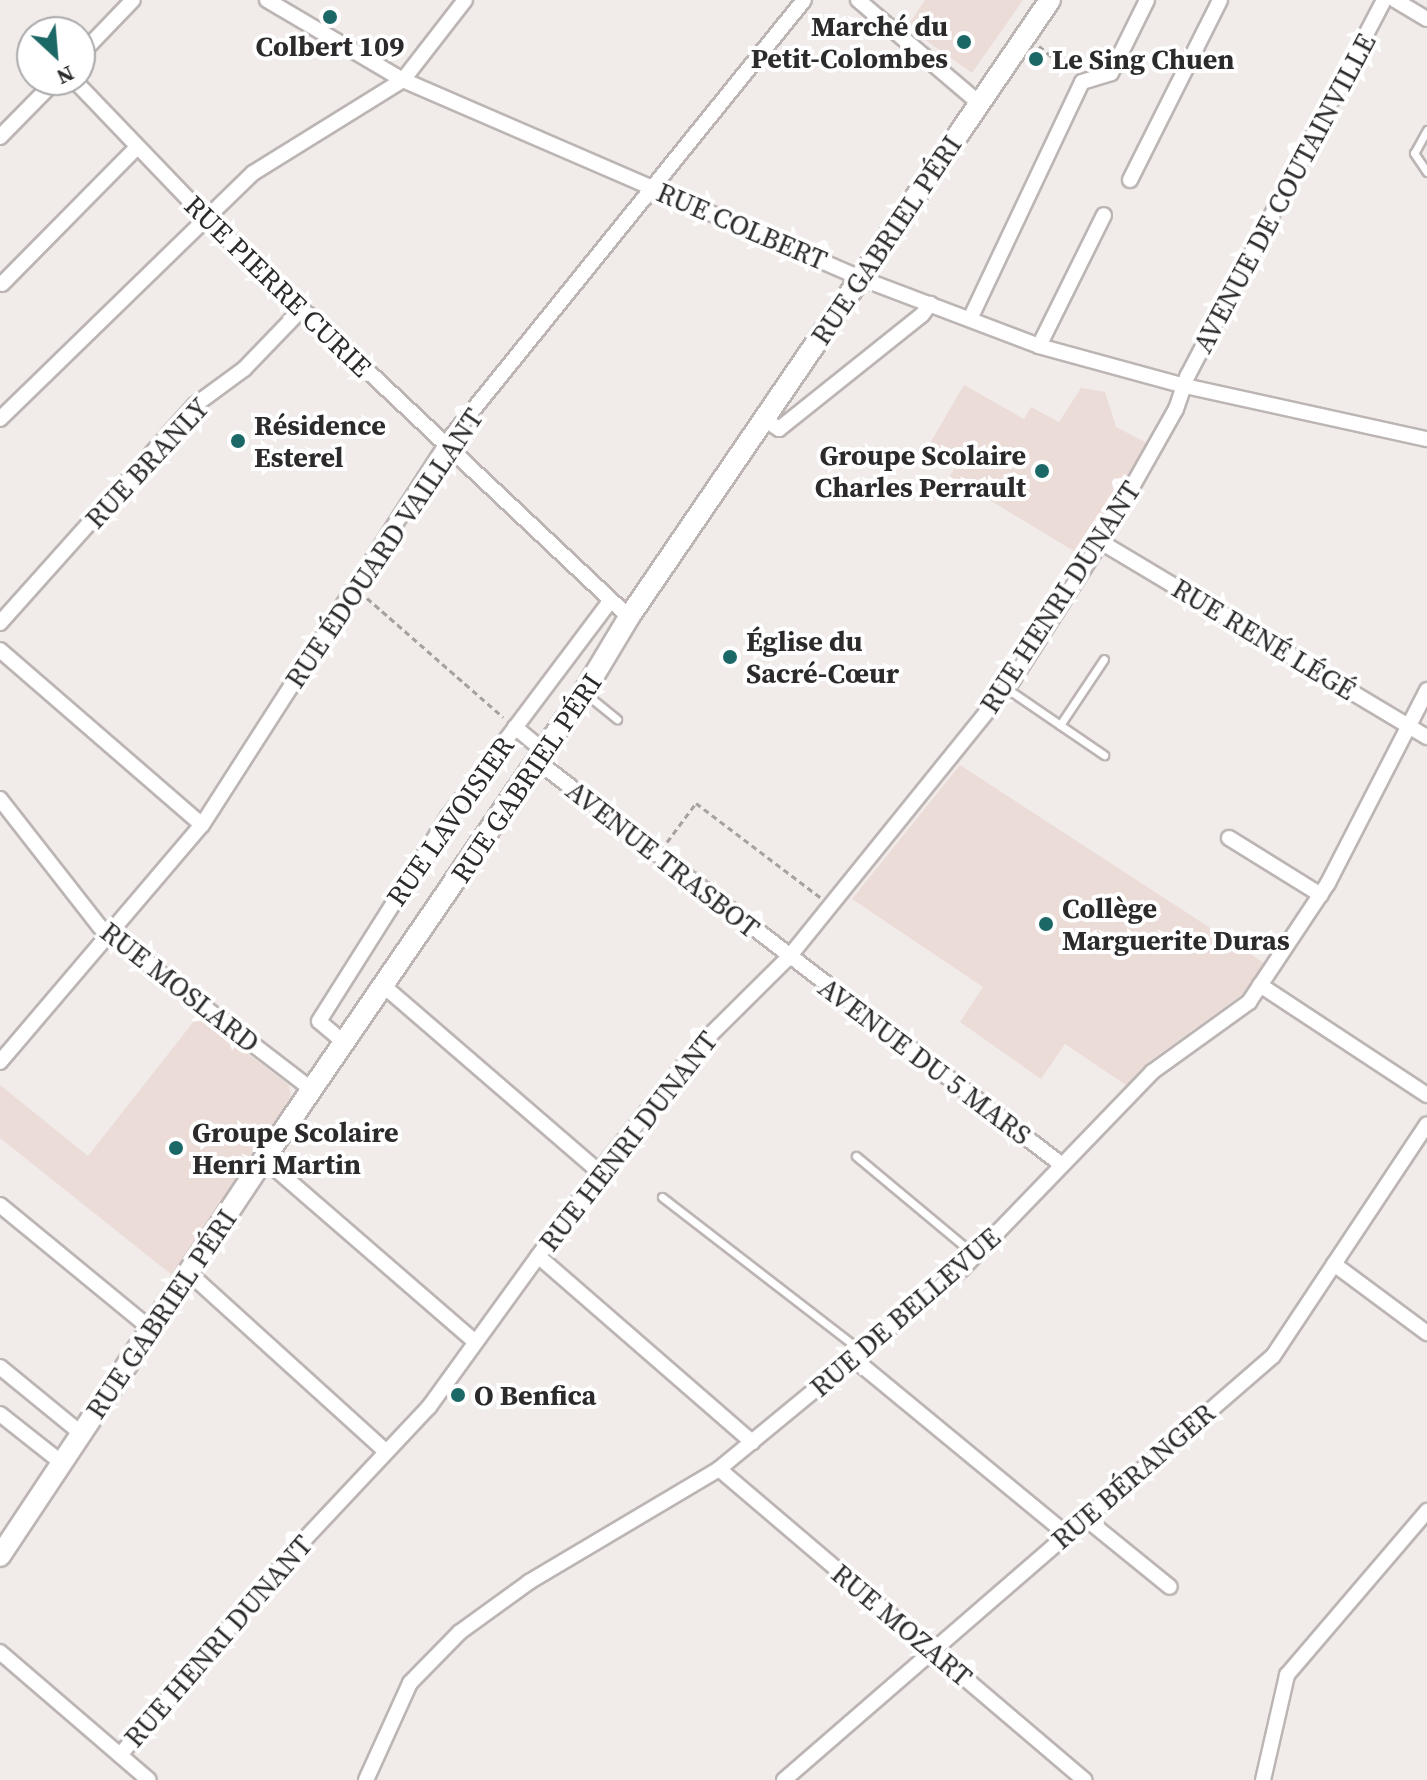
<!DOCTYPE html>
<meta charset="utf-8">
<style>
body{margin:0}
#map{position:relative;width:1427px;height:1780px;overflow:hidden;background:#f1ebe9;font-family:"Source Serif 4",serif}
div>[style]{position:absolute}
.built>*{inset:0;background:#ebdcd8}
.path>*{height:3px;margin-top:-1.5px;transform-origin:0;background:repeating-linear-gradient(90deg,#a6a2a1 0 6px,transparent 0 10px)}
.roads{filter:drop-shadow(2px 0 #bcb5b4) drop-shadow(-2px 0 #bcb5b4) drop-shadow(0 2px #bcb5b4) drop-shadow(0 -2px #bcb5b4)}
.service>*{height:7px;margin:-3.5px;padding:0 3.5px;transform-origin:3.5px;border-radius:3.5px;background:#fff}
.minor>*{height:14px;margin:-7px;padding:0 7px;transform-origin:7px;border-radius:7px;background:#fff}
.secondary>*{height:20px;margin:-10px;padding:0 10px;transform-origin:10px;border-radius:10px;background:#fff}
.dots>*{width:22px;height:22px;translate:-50% -50%;box-sizing:border-box;border:4px solid #fff;border-radius:50%}
span{translate:-50% -50%;white-space:nowrap;text-align:center;line-height:1.15;-webkit-text-stroke:8px #fff;paint-order:stroke}
.poi-label{font-size:28px;color:#2c2a2a;font-weight:700}
.right{translate:-100% -50%;text-align:right}
.left{translate:0 -50%;text-align:left}
.street-label{font-size:28px;color:#2c2a2a}
.north{position:absolute;left:16px;top:16px;width:80px;height:80px;box-sizing:border-box;background:#fff;border:2px solid #abaaaa;border-radius:50%;rotate:154deg;font-size:22px;font-weight:700;line-height:32px;text-align:center;color:#2c2a2a}
.north::after{content:'';display:block;margin:auto;width:28px;height:36px;background:#1b6866;clip-path:polygon(50% 0,100% 100%,50% 72%,0 100%)}
</style>
<div id="map">
<div class="built">
<i style="clip-path:polygon(925px 0,1023px 0,972px 73px,907px 27px)"></i>
<i style="clip-path:polygon(964px 385px,1024px 419px,1031px 407px,1059px 422px,1081px 388px,1105px 392px,1116px 427px,1147px 443px,1082px 556px,950px 476px,958px 462px,929px 445px)"></i>
<i style="clip-path:polygon(960px 765px,1264px 963px,1244px 993px,1147px 1063px,1126px 1085px,1065px 1044px,1041px 1079px,960px 1022px,983px 987px,852px 899px)"></i>
<i style="clip-path:polygon(198px 1016px,289px 1085px,291px 1098px,172px 1275px,0 1138px,0 1085px,88px 1156px)"></i>
</div>
<div class="path">
<i style="left:1039px;top:46px;width:40px;rotate:40deg"></i>
<i style="left:367px;top:598px;width:181px;rotate:41.2deg"></i>
<i style="left:667px;top:842px;width:49px;rotate:-53.4deg"></i>
<i style="left:696px;top:803px;width:156px;rotate:37.2deg"></i>
</div>
<div class="roads">
<div class="service">
<i style="left:1427px;top:130px;width:26px;rotate:119deg"></i>
<i style="left:1414px;top:153px;width:23px;rotate:56deg"></i>
<i style="left:1006px;top:688px;width:119px;rotate:34.4deg"></i>
<i style="left:586px;top:694px;width:40px;rotate:39deg"></i>
<i style="left:1060px;top:725px;width:79px;rotate:-56.3deg"></i>
<i style="left:856px;top:1156px;width:155px;rotate:39.8deg"></i>
<i style="left:662px;top:1197px;width:252px;rotate:37.7deg"></i>
</div>
<div class="minor">
<i style="left:267px;top:0;width:158px;rotate:30.5deg"></i>
<i style="left:403px;top:80px;width:498px;rotate:23.4deg"></i>
<i style="left:860px;top:278px;width:191px;rotate:20.8deg"></i>
<i style="left:1039px;top:346px;width:151px;rotate:15.3deg"></i>
<i style="left:1185px;top:386px;width:248px;rotate:12.4deg"></i>
<i style="left:858px;top:0;width:159px;rotate:40.4deg"></i>
<i style="left:1395px;top:0;width:37px;rotate:31deg"></i>
<i style="left:80px;top:55px;width:76px;rotate:-46.1deg"></i>
<i style="left:74px;top:80px;width:208px;rotate:46.2deg"></i>
<i style="left:218px;top:230px;width:565px;rotate:43.28deg"></i>
<i style="left:0;top:137px;width:80px;rotate:-45.5deg"></i>
<i style="left:1130px;top:180px;width:201px;rotate:-63.4deg"></i>
<i style="left:2px;top:284px;width:192px;rotate:-45.4deg"></i>
<i style="left:970px;top:319px;width:262px;rotate:-64.7deg"></i>
<i style="left:1082px;top:82px;width:30px;rotate:-17deg"></i>
<i style="left:1111px;top:73px;width:81px;rotate:-63.7deg"></i>
<i style="left:1039px;top:346px;width:146px;rotate:-63.6deg"></i>
<i style="left:0;top:419px;width:353px;rotate:-44.2deg"></i>
<i style="left:253px;top:173px;width:176px;rotate:-31.8deg"></i>
<i style="left:403px;top:80px;width:101px;rotate:-52.2deg"></i>
<i style="left:764px;top:419px;width:18px;rotate:34deg"></i>
<i style="left:779px;top:429px;width:183px;rotate:-38.6deg"></i>
<i style="left:922px;top:315px;width:14px;rotate:-54deg"></i>
<i style="left:1101px;top:542px;width:380px;rotate:30.9deg"></i>
<i style="left:0;top:623px;width:292px;rotate:-48.2deg"></i>
<i style="left:195px;top:405px;width:61px;rotate:-36.3deg"></i>
<i style="left:244px;top:369px;width:82px;rotate:-46deg"></i>
<i style="left:0;top:650px;width:267px;rotate:40.9deg"></i>
<i style="left:515px;top:727px;width:38px;rotate:40deg"></i>
<i style="left:537px;top:761px;width:662px;rotate:37.58deg"></i>
<i style="left:0;top:799px;width:162px;rotate:52deg"></i>
<i style="left:100px;top:927px;width:266px;rotate:37.5deg"></i>
<i style="left:1229px;top:838px;width:108px;rotate:31.8deg"></i>
<i style="left:1260px;top:985px;width:200px;rotate:33.4deg"></i>
<i style="left:385px;top:987px;width:283px;rotate:40.8deg"></i>
<i style="left:346px;top:1044px;width:35px;rotate:-140deg"></i>
<i style="left:319px;top:1021px;width:241px;rotate:-57.7deg"></i>
<i style="left:448px;top:817px;width:271px;rotate:-53.1deg"></i>
<i style="left:0;top:1062px;width:311px;rotate:-49.6deg"></i>
<i style="left:202px;top:825px;width:462px;rotate:-57.3deg"></i>
<i style="left:452px;top:436px;width:560px;rotate:-51.08deg"></i>
<i style="left:264px;top:1159px;width:278px;rotate:40.9deg"></i>
<i style="left:0;top:1205px;width:197px;rotate:39.4deg"></i>
<i style="left:538px;top:1256px;width:284px;rotate:41deg"></i>
<i style="left:1334px;top:1264px;width:116px;rotate:36.6deg"></i>
<i style="left:189px;top:1273px;width:265px;rotate:42.2deg"></i>
<i style="left:854px;top:1359px;width:275px;rotate:39.5deg"></i>
<i style="left:0;top:1367px;width:106px;rotate:39.3deg"></i>
<i style="left:0;top:1414px;width:79px;rotate:38.3deg"></i>
<i style="left:719px;top:1469px;width:480px;rotate:40.4deg"></i>
<i style="left:1085px;top:1518px;width:109px;rotate:39.1deg"></i>
<i style="left:0;top:1652px;width:196px;rotate:40.7deg"></i>
<i style="left:120px;top:1755px;width:282px;rotate:-49.5deg"></i>
<i style="left:303px;top:1541px;width:184px;rotate:-46.8deg"></i>
<i style="left:429px;top:1407px;width:290px;rotate:-54.1deg"></i>
<i style="left:599px;top:1172px;width:159px;rotate:-51.6deg"></i>
<i style="left:698px;top:1047px;width:128px;rotate:-44.7deg"></i>
<i style="left:789px;top:957px;width:355px;rotate:-51.1deg"></i>
<i style="left:1012px;top:681px;width:165px;rotate:-57.4deg"></i>
<i style="left:1101px;top:542px;width:153px;rotate:-60.6deg"></i>
<i style="left:1176px;top:409px;width:36px;rotate:-71deg"></i>
<i style="left:1188px;top:375px;width:423px;rotate:-62.4deg"></i>
<i style="left:366px;top:1780px;width:107px;rotate:-65.6deg"></i>
<i style="left:410px;top:1683px;width:71px;rotate:-45.6deg"></i>
<i style="left:460px;top:1632px;width:85px;rotate:-35.9deg"></i>
<i style="left:529px;top:1582px;width:221px;rotate:-30.7deg"></i>
<i style="left:719px;top:1469px;width:315px;rotate:-39.5deg"></i>
<i style="left:962px;top:1269px;width:274px;rotate:-46deg"></i>
<i style="left:1152px;top:1072px;width:120px;rotate:-35.8deg"></i>
<i style="left:1249px;top:1002px;width:143px;rotate:-56.4deg"></i>
<i style="left:1328px;top:883px;width:217px;rotate:-62.8deg"></i>
<i style="left:784px;top:1780px;width:647px;rotate:-40.93deg"></i>
<i style="left:1273px;top:1356px;width:278px;rotate:-56.4deg"></i>
<i style="left:1263px;top:1780px;width:108px;rotate:-77.1deg"></i>
<i style="left:1287px;top:1675px;width:216px;rotate:-49.5deg"></i>
</div>
<div class="secondary">
<i style="left:0;top:1556px;width:477px;rotate:-56.4deg"></i>
<i style="left:264px;top:1159px;width:566px;rotate:-55.58deg"></i>
<i style="left:584px;top:692px;width:87px;rotate:-59deg"></i>
<i style="left:629px;top:617px;width:747px;rotate:-55.69deg"></i>
</div>
</div>
<div class="dots">
<i style="left:330px;top:17px;background:#1b6866"></i>
<i style="left:964px;top:42px;background:#1b6866"></i>
<i style="left:1036px;top:59px;background:#1b6866"></i>
<i style="left:238px;top:441px;background:#1b6866"></i>
<i style="left:1042px;top:471px;background:#1b6866"></i>
<i style="left:730px;top:657px;background:#1b6866"></i>
<i style="left:1046px;top:924px;background:#1b6866"></i>
<i style="left:176px;top:1148px;background:#1b6866"></i>
<i style="left:458px;top:1395px;background:#1b6866"></i>
</div>
<div class="poi-label">
<span class="right" style="left:948px;top:42px">Marché du<br>Petit-Colombes</span>
<span style="left:330px;top:46px">Colbert 109</span>
<span class="left" style="left:1052px;top:59px">Le Sing Chuen</span>
<span class="left" style="left:254px;top:441px">Résidence<br>Esterel</span>
<span class="right" style="left:1026px;top:471px">Groupe Scolaire<br>Charles Perrault</span>
<span class="left" style="left:746px;top:657px">Église du<br>Sacré-Cœur</span>
<span class="left" style="left:1062px;top:924px">Collège<br>Marguerite Duras</span>
<span class="left" style="left:192px;top:1148px">Groupe Scolaire<br>Henri Martin</span>
<span class="left" style="left:474px;top:1395px">O Benfica</span>
</div>
<div class="street-label">
<span style="left:1284px;top:193px;rotate:-62deg">AVENUE DE COUTAINVILLE</span>
<span style="left:742px;top:226px;rotate:23deg">RUE COLBERT</span>
<span style="left:886px;top:240px;rotate:-56deg">RUE GABRIEL PÉRI</span>
<span style="left:278px;top:286px;rotate:44deg">RUE PIERRE CURIE</span>
<span style="left:147px;top:463px;rotate:-47deg">RUE BRANLY</span>
<span style="left:384px;top:548px;rotate:-56deg">RUE ÉDOUARD VAILLANT</span>
<span style="left:1060px;top:597px;rotate:-57deg">RUE HENRI DUNANT</span>
<span style="left:1264px;top:639px;rotate:31deg">RUE RENÉ LÉGÉ</span>
<span style="left:526px;top:778px;rotate:-56deg">RUE GABRIEL PÉRI</span>
<span style="left:450px;top:821px;rotate:-55deg">RUE LAVOISIER</span>
<span style="left:663px;top:859px;rotate:38deg">AVENUE TRASBOT</span>
<span style="left:180px;top:987px;rotate:38deg">RUE MOSLARD</span>
<span style="left:925px;top:1061px;rotate:37deg">AVENUE DU 5 MARS</span>
<span style="left:628px;top:1141px;rotate:-52deg">RUE HENRI DUNANT</span>
<span style="left:905px;top:1312px;rotate:-41deg">RUE DE BELLEVUE</span>
<span style="left:161px;top:1314px;rotate:-56deg">RUE GABRIEL PÉRI</span>
<span style="left:1133px;top:1476px;rotate:-41deg">RUE BÉRANGER</span>
<span style="left:902px;top:1625px;rotate:40deg">RUE MOZART</span>
<span style="left:218px;top:1641px;rotate:-49deg">RUE HENRI DUNANT</span>
</div>
<div class="north">N</div>
</div>
